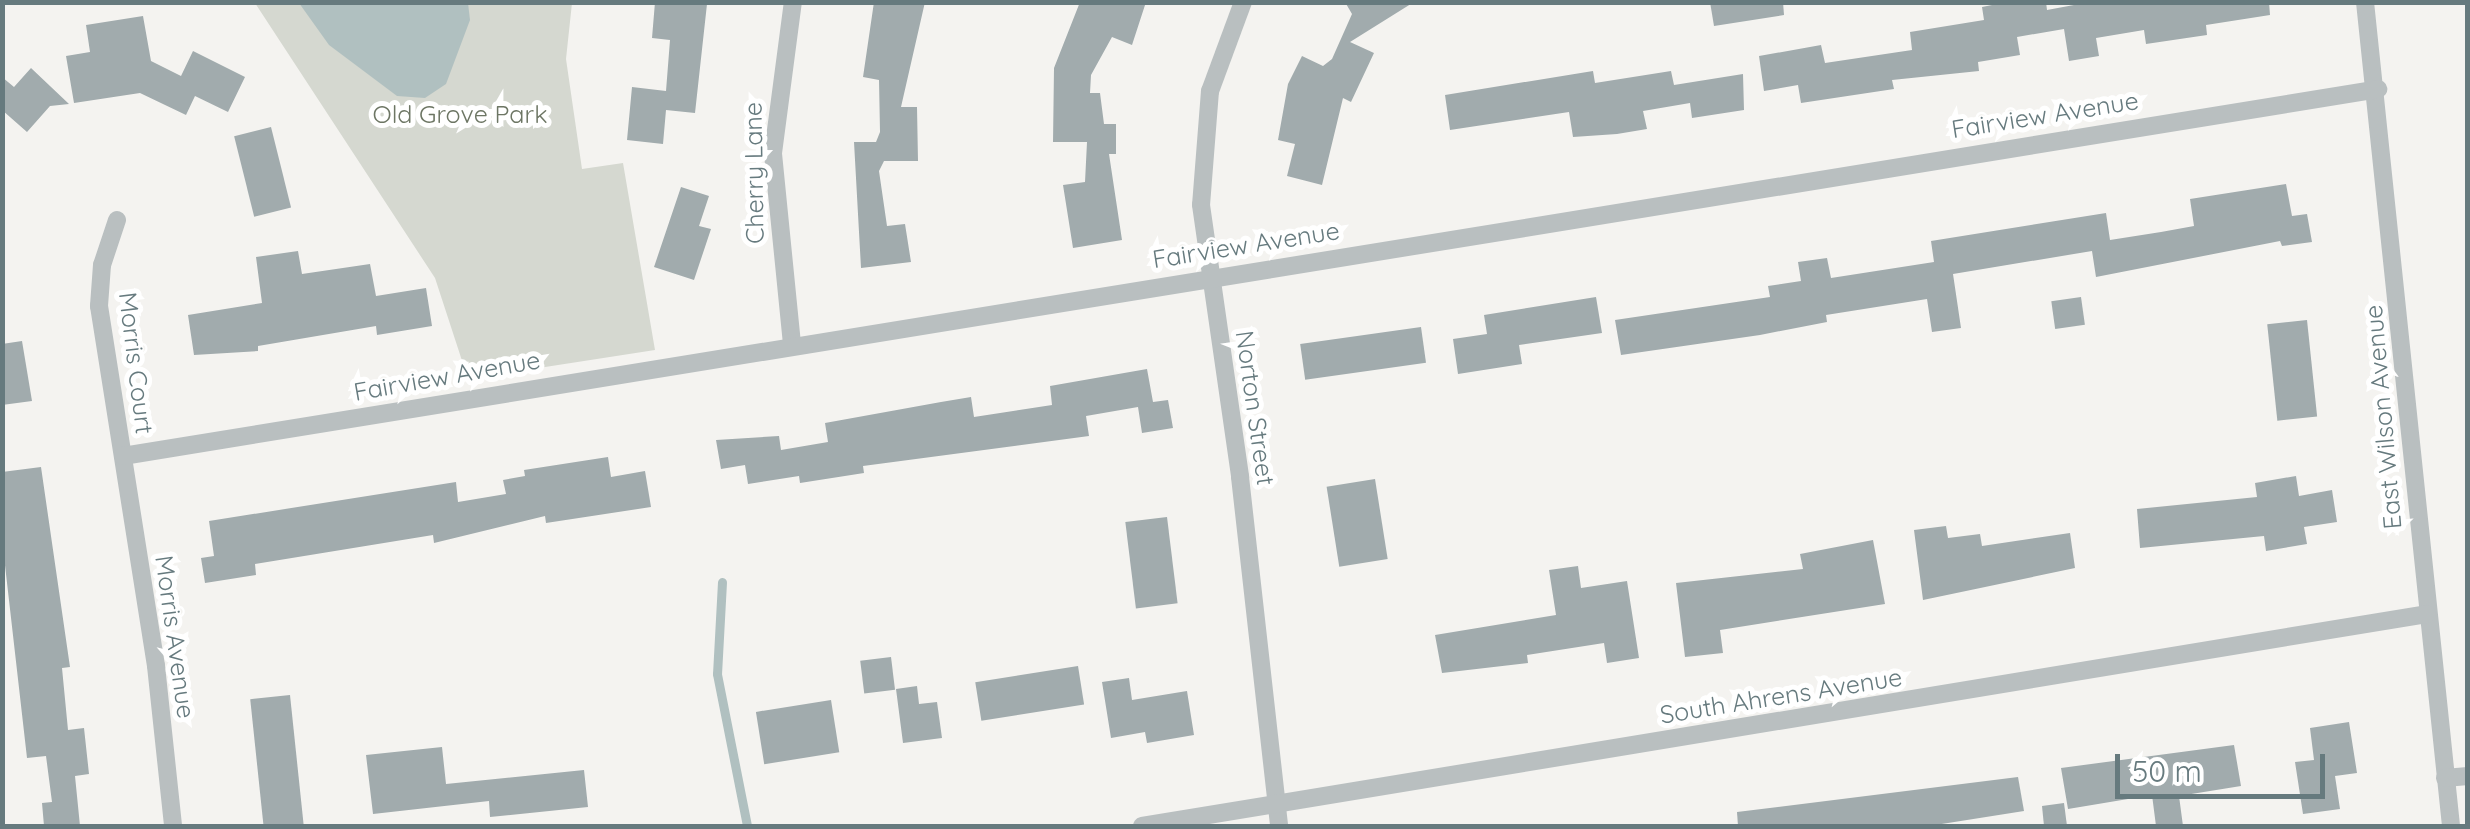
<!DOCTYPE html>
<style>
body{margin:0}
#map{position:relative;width:2470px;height:829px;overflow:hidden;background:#f4f3f0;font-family:Quicksand,sans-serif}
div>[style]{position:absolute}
.green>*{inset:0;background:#d5d8d0}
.water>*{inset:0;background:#b0c0c0}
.stream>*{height:9px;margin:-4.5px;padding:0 4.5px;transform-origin:4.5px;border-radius:4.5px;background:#b0c0c0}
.building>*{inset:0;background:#a1abad;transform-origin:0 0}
.minor>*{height:18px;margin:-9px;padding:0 9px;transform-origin:9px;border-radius:9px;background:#b9bfc0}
span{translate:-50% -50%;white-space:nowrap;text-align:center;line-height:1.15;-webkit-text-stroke:10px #fff;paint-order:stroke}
.park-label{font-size:25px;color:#6d7664}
.street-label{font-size:25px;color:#667a7e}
.frame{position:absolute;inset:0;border:5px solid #667a7e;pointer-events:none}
.scale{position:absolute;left:2115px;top:754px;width:210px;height:45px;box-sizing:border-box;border:5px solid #667a7e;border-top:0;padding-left:12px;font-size:30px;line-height:35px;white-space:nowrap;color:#667a7e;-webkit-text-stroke:8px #fff;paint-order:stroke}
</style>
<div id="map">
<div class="green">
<i style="clip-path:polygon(255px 3px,572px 3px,566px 59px,582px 169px,623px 163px,655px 350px,468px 379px,435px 278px)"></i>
</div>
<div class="water">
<i style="clip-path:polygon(299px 3px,468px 3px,470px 20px,446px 84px,425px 98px,397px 96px,329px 45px)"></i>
</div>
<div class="stream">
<i style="left:722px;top:582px;width:92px;rotate:93.1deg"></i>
<i style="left:717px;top:674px;width:155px;rotate:78.8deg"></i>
</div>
<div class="building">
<i style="clip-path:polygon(655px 2px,707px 4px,695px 113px,666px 110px,663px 144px,627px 140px,632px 87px,666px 91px,670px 40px,652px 38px)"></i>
<i style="clip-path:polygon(874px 2px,925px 2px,901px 107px,917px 107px,918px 161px,884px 161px,879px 171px,887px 226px,905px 224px,911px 262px,861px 268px,854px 142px,876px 142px,880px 132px,879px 80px,863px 77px)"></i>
<i style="clip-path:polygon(1080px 2px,1146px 2px,1132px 45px,1112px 37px,1091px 75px,1090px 93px,1100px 93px,1104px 124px,1116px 124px,1116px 154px,1109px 154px,1122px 240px,1073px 248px,1063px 185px,1085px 182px,1087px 142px,1053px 142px,1054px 68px)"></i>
<i style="clip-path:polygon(1345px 2px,1414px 2px,1350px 42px,1374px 53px,1351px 102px,1343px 98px,1322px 185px,1287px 176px,1295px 144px,1278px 140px,1288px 84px,1302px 56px,1323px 66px,1332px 59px,1352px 14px)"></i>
<i style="clip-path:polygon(1710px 2px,1783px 2px,1784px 15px,1714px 26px)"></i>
<i style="clip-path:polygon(2007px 2px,2046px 2px,2047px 10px,2090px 2px,2269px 2px,2270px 15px,2206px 25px,2207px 35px,2146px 44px,2144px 30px,2096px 38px,2099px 56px,2069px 61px,2064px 29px,2017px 37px,2020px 55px,1978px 62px,1979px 71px,1892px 80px,1894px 89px,1801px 103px,1798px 85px,1764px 91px,1759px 56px,1821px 45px,1825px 63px,1912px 50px,1910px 32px,1984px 20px,1982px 7px)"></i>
<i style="clip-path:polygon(143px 16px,151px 61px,181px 76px,193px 51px,245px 77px,228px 112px,195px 96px,186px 115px,140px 93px,74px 103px,66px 56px,90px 52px,86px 25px)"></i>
<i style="clip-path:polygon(31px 68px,69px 104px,50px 106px,27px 132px,2px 110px,2px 77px,14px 87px)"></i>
<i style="clip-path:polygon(1593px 71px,1595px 83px,1671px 71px,1674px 85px,1743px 74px,1744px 110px,1692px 118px,1690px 103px,1643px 111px,1647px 129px,1617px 134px,1573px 137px,1569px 112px,1450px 130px,1445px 95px)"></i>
<i style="left:271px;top:127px;width:83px;height:38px;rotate:76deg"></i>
<i style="clip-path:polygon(2286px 184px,2292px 216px,2307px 214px,2312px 242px,2282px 246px,2280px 241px,2096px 277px,2092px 251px,1953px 274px,1961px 328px,1932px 332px,1927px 299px,1826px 315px,1827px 322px,1760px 335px,1621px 355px,1615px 320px,1770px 297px,1768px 286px,1801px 281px,1798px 262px,1827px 258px,1831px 278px,1934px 262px,1931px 241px,2106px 213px,2110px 240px,2161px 232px,2194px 226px,2190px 199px)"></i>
<i style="clip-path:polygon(681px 187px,709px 196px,699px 226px,711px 229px,694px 280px,654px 267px)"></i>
<i style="clip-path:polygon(298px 251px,302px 274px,370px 264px,376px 296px,426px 288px,432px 326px,377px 335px,376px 326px,258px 346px,258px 351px,194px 355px,188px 315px,262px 303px,256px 257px)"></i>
<i style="clip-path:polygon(1596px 297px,1602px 333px,1519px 345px,1522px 364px,1458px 374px,1453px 339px,1487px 334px,1484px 315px)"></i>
<i style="left:2081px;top:297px;width:28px;height:30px;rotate:82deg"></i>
<i style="left:2307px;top:320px;width:97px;height:40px;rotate:84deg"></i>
<i style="left:1421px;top:327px;width:36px;height:122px;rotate:82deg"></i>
<i style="clip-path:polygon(22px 341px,32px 401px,2px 405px,2px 344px)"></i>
<i style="clip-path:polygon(1147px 369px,1153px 402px,1168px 400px,1173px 428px,1142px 433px,1138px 407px,1086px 416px,1089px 436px,863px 466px,864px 473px,800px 483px,799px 476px,748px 484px,745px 465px,721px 469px,716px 440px,779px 436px,781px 450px,828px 442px,825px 423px,941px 402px,971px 397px,974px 417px,1052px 405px,1050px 386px)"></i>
<i style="clip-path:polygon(608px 457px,611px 477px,645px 471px,651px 507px,546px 523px,545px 516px,434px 543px,433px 535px,255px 564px,256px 575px,205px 583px,201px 558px,214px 556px,209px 521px,456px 482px,458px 502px,506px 494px,503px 480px,525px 476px,524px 470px)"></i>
<i style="clip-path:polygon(41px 467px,70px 667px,62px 668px,68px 730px,84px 728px,89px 774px,75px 776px,80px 826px,44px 826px,42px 803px,52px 802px,46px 756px,27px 758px,2px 539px,2px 472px)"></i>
<i style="clip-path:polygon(2296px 476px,2299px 496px,2332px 490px,2337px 522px,2304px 527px,2307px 544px,2266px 551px,2264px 536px,2140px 548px,2137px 509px,2257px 497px,2255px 483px)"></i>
<i style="left:1375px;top:479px;width:81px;height:49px;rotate:81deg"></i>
<i style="left:1167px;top:517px;width:87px;height:42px;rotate:83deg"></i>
<i style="clip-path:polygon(1946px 526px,1948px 538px,1980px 534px,1982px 546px,2070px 533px,2075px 568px,1923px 600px,1914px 530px)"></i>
<i style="clip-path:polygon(1873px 540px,1885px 604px,1720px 630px,1723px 653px,1685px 657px,1676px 583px,1803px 569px,1800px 554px)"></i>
<i style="clip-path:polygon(1578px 566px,1581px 588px,1627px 581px,1639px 658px,1607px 663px,1604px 643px,1527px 655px,1528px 663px,1442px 673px,1435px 635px,1556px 615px,1549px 570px)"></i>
<i style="left:891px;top:657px;width:33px;height:31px;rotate:83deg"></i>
<i style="left:1078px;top:666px;width:39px;height:104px;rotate:81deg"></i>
<i style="clip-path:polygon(1129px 678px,1132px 700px,1187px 691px,1194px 735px,1147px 743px,1145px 732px,1111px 738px,1102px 682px)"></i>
<i style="clip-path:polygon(917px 686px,919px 704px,937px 702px,942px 738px,903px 743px,896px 689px)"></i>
<i style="left:290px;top:695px;width:132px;height:40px;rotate:84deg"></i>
<i style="left:831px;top:700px;width:53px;height:76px;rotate:81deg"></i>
<i style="clip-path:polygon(2349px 722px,2357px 773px,2335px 776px,2340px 809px,2303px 814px,2295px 762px,2314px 760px,2310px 728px)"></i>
<i style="clip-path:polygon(2234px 745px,2241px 786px,2179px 796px,2183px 826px,2156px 826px,2152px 795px,2068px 809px,2061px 768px)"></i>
<i style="clip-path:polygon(442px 747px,446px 784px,584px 770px,588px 807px,490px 817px,489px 801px,373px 814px,366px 755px)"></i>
<i style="clip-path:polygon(2018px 777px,2024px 811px,1929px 826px,1738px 826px,1737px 812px)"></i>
<i style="clip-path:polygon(2064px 803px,2067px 826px,2044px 826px,2042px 806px)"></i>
</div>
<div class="minor">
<i style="left:1243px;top:2px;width:95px;rotate:110.3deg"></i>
<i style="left:1210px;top:91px;width:114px;rotate:94.5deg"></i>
<i style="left:1201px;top:205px;width:275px;rotate:81.8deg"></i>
<i style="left:1240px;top:477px;width:351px;rotate:83.6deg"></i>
<i style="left:2365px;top:2px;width:828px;rotate:84.04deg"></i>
<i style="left:117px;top:220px;width:47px;rotate:108.4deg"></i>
<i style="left:102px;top:265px;width:41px;rotate:94.2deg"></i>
<i style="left:99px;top:306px;width:364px;rotate:81deg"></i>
<i style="left:156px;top:666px;width:161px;rotate:83.9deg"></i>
<i style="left:792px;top:344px;width:192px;rotate:-95.7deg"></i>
<i style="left:773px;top:153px;width:152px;rotate:-82.5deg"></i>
<i style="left:123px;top:456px;width:2285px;rotate:-9.24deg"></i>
<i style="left:2445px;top:778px;width:23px;rotate:-5deg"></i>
<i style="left:1142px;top:826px;width:1302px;rotate:-9.37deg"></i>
</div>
<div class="park-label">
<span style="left:460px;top:114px">Old Grove Park</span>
</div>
<div class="street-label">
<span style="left:2045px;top:115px;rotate:-9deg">Fairview Avenue</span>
<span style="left:754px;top:173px;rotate:-91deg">Cherry Lane</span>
<span style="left:1246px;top:245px;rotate:-9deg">Fairview Avenue</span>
<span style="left:136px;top:363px;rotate:83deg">Morris Court</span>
<span style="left:447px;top:376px;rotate:-10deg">Fairview Avenue</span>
<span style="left:1255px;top:408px;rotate:82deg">Norton Street</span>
<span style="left:2383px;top:417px;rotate:-95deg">East Wilson Avenue</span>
<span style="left:175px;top:637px;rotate:82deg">Morris Avenue</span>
<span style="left:1781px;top:696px;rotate:-9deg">South Ahrens Avenue</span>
</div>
<div class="frame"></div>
<div class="scale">50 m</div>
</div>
